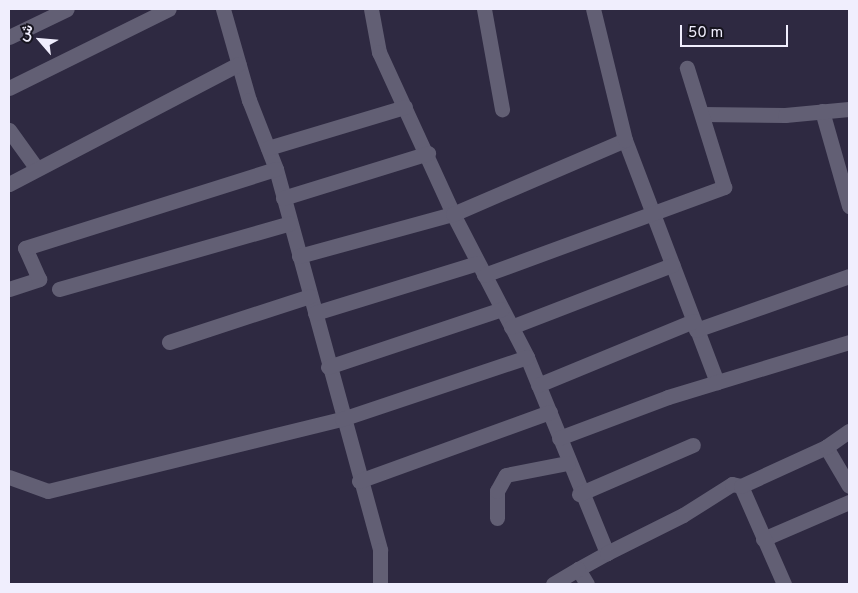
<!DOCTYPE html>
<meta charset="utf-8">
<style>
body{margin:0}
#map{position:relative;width:858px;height:593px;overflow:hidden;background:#2e2941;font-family:Overpass,Vazirmatn,sans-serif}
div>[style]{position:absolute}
.street>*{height:15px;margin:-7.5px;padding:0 7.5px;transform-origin:7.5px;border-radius:7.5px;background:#625f74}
span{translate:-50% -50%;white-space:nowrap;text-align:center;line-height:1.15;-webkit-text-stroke:4.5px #16141e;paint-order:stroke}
.frame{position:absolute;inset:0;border:10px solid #f0eefd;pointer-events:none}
.north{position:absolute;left:15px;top:15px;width:50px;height:50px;-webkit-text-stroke:4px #16141e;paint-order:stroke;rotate:297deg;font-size:14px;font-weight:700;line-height:20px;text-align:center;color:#f0eefd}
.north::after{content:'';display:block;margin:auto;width:18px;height:22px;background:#f0eefd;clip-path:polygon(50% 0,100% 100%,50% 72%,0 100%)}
.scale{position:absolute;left:680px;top:25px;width:108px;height:22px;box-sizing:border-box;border:2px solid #f0eefd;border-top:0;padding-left:6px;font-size:15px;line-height:18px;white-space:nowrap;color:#f0eefd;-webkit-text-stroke:4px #16141e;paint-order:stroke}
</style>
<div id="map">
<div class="street">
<i style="left:223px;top:9px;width:95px;rotate:74.1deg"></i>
<i style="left:249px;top:100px;width:74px;rotate:68.6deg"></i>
<i style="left:276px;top:169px;width:395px;rotate:74.7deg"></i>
<i style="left:380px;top:550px;width:34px;rotate:90deg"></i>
<i style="left:371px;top:9px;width:44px;rotate:79.5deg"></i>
<i style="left:379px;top:52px;width:178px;rotate:65.4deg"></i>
<i style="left:453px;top:214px;width:161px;rotate:62.6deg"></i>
<i style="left:527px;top:357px;width:212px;rotate:67.8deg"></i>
<i style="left:607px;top:553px;width:33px;rotate:151deg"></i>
<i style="left:578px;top:569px;width:17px;rotate:59deg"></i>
<i style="left:484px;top:9px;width:102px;rotate:79.8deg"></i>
<i style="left:9px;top:37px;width:64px;rotate:-25.8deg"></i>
<i style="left:9px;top:88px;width:178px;rotate:-26.3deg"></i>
<i style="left:822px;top:111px;width:99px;rotate:74.1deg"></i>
<i style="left:702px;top:114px;width:83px;rotate:0.7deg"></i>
<i style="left:785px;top:115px;width:64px;rotate:-5.4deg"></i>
<i style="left:9px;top:130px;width:48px;rotate:54.3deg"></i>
<i style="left:625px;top:140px;width:259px;rotate:69.2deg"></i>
<i style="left:268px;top:148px;width:143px;rotate:-16.7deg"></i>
<i style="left:9px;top:184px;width:259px;rotate:-27.6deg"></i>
<i style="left:283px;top:198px;width:152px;rotate:-17.2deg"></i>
<i style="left:299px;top:256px;width:160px;rotate:-15.3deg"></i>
<i style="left:453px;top:214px;width:187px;rotate:-23.3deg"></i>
<i style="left:625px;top:140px;width:135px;rotate:-103.7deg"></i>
<i style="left:484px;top:275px;width:256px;rotate:-20.1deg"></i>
<i style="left:724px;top:187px;width:125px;rotate:-107.3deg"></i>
<i style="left:9px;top:289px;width:32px;rotate:-18deg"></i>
<i style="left:39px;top:279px;width:34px;rotate:-114deg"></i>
<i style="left:25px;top:248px;width:263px;rotate:-17.5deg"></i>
<i style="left:59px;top:289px;width:240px;rotate:-15.9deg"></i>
<i style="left:315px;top:313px;width:170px;rotate:-17.1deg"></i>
<i style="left:511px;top:327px;width:173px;rotate:-21.1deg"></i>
<i style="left:696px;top:330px;width:162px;rotate:-19.4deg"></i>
<i style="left:169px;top:342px;width:148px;rotate:-18.1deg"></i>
<i style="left:328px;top:367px;width:183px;rotate:-18.4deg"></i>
<i style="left:538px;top:385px;width:168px;rotate:-22.4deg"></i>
<i style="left:559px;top:438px;width:116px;rotate:-20.6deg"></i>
<i style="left:668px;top:397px;width:189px;rotate:-16.9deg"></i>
<i style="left:826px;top:447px;width:45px;rotate:59.5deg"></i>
<i style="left:9px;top:477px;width:41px;rotate:19.7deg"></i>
<i style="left:48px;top:491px;width:303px;rotate:-13.8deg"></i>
<i style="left:342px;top:419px;width:195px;rotate:-18.5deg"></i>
<i style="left:359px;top:481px;width:203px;rotate:-19.9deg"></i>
<i style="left:579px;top:494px;width:124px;rotate:-23.3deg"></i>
<i style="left:497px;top:518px;width:27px;rotate:-90deg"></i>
<i style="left:497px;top:491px;width:18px;rotate:-61deg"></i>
<i style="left:506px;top:475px;width:63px;rotate:-11deg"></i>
<i style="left:763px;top:539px;width:94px;rotate:-23.3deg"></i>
<i style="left:607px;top:553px;width:85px;rotate:-26.6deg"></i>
<i style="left:683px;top:515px;width:58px;rotate:-32.3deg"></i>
<i style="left:732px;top:484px;width:9px;rotate:13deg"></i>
<i style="left:553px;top:584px;width:29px;rotate:-31deg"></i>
<i style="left:784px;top:584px;width:107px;rotate:-113.7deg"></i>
<i style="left:741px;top:486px;width:94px;rotate:-24.6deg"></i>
<i style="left:826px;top:447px;width:28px;rotate:-35deg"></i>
</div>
<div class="frame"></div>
<div class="north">ش</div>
<div class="scale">50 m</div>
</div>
